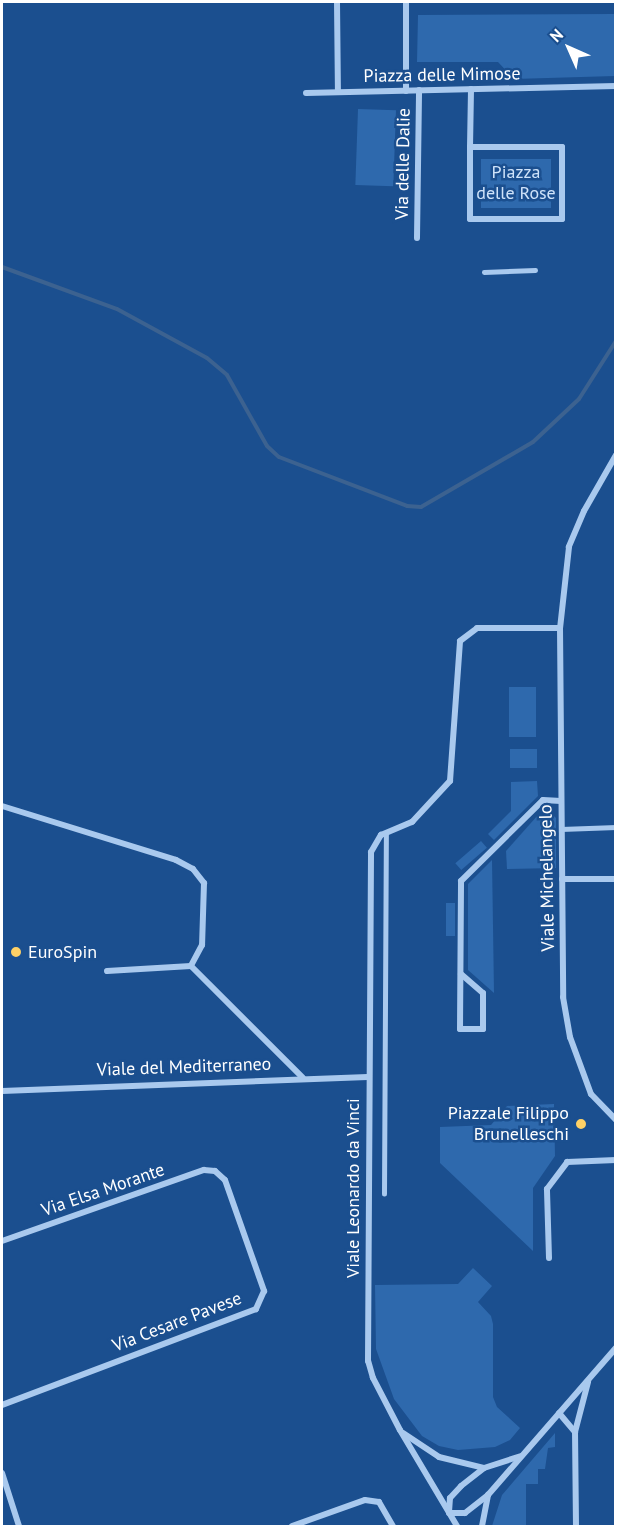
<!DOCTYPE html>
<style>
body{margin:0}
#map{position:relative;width:617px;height:1528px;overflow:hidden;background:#1b4f8f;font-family:"PT Sans",sans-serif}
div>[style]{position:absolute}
.green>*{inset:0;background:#2e69ad;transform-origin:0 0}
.stream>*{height:4px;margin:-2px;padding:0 2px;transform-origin:2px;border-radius:2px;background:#3c6290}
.lane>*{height:4.5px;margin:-2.25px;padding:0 2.25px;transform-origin:2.25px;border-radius:2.25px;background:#a9c9ee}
.street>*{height:6px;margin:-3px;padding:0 3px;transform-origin:3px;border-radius:3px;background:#a9c9ee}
.dots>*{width:16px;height:16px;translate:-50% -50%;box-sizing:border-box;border:3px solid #1b4f8f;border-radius:50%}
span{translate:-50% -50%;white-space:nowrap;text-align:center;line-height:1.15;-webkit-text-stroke:5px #1b4f8f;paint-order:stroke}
.street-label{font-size:18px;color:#fff}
.park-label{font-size:18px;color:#cfe3fa}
.poi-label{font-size:18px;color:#fff}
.left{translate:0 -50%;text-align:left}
.right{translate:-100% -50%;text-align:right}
.frame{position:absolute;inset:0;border:3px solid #fff;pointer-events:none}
.north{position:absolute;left:539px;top:18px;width:60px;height:60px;-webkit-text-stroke:4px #1b4f8f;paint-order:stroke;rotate:315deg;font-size:16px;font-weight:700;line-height:24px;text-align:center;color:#fff}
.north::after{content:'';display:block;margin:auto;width:21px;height:27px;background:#fff;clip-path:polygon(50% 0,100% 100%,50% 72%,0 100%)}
</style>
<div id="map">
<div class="green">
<i style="clip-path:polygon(615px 14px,615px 76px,514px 79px,498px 62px,417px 62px,418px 15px)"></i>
<i style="left:358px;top:109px;width:38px;height:76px;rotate:2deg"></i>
<i style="left:481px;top:159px;width:70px;height:49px"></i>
<i style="left:536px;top:687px;width:50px;height:27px;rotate:90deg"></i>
<i style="left:537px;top:749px;width:19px;height:27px;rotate:90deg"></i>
<i style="clip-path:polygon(537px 781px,538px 796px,494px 840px,488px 834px,511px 811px,511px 782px)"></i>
<i style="clip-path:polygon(551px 813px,556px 818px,556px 868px,507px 869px,506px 851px,538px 815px)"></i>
<i style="left:481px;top:841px;width:9px;height:34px;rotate:49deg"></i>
<i style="clip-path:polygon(492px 860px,494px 993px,468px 970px,468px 884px)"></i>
<i style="left:446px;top:903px;width:9px;height:33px"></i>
<i style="clip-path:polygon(554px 1104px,555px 1156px,533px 1188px,533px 1251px,440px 1163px,440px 1127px,491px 1125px,507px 1106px)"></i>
<i style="clip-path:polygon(473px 1268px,492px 1286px,478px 1302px,491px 1316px,493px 1324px,493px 1397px,497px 1407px,520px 1428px,510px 1440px,495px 1447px,458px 1450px,439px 1446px,422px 1436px,394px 1399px,376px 1349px,375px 1285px,458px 1284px)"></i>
<i style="clip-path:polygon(555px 1433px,555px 1447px,548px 1448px,545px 1469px,538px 1469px,538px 1484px,526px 1484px,526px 1526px,492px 1526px,502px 1495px)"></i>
</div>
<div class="stream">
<i style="left:2px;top:267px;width:122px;rotate:20.1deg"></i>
<i style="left:117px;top:309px;width:102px;rotate:28.6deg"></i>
<i style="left:207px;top:358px;width:26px;rotate:40deg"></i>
<i style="left:227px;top:375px;width:81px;rotate:60.6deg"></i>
<i style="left:267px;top:446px;width:16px;rotate:43deg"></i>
<i style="left:279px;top:457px;width:137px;rotate:20.9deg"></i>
<i style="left:407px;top:506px;width:14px;rotate:4deg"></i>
<i style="left:421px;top:507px;width:129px;rotate:-30.1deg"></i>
<i style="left:533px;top:442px;width:63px;rotate:-43.1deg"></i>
<i style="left:579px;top:399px;width:69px;rotate:-57.5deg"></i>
</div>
<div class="lane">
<i style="left:484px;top:272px;width:51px;rotate:-2.2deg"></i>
<i style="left:561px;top:829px;width:55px;rotate:-2.1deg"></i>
<i style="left:384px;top:1194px;width:361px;rotate:-89.7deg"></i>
</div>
<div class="street">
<i style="left:337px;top:2px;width:90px;rotate:89.4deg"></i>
<i style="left:406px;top:2px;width:89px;rotate:90deg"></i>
<i style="left:306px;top:93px;width:310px;rotate:-1.3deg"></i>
<i style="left:470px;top:147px;width:92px"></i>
<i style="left:562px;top:147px;width:72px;rotate:90deg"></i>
<i style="left:562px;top:219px;width:92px;rotate:180deg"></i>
<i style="left:470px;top:219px;width:72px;rotate:-90deg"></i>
<i style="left:470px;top:147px;width:58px;rotate:-89deg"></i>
<i style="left:417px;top:238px;width:148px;rotate:-89.2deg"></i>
<i style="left:616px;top:455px;width:64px;rotate:119.7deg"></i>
<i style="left:584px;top:511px;width:39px;rotate:113deg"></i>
<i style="left:569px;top:547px;width:81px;rotate:96.3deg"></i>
<i style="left:560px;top:628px;width:369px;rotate:89.5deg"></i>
<i style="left:563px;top:997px;width:41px;rotate:80.1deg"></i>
<i style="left:570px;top:1037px;width:61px;rotate:69.8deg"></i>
<i style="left:591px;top:1094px;width:36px;rotate:46deg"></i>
<i style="left:2px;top:806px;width:182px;rotate:17.2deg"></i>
<i style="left:176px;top:860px;width:19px;rotate:28deg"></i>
<i style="left:193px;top:869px;width:18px;rotate:52deg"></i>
<i style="left:204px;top:883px;width:62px;rotate:91.8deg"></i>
<i style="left:202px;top:945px;width:24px;rotate:118deg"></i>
<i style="left:191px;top:966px;width:158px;rotate:45deg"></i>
<i style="left:562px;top:879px;width:54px"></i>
<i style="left:107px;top:971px;width:84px;rotate:-3.4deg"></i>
<i style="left:461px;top:974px;width:29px;rotate:41deg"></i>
<i style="left:483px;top:993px;width:36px;rotate:90deg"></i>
<i style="left:483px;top:1029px;width:23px;rotate:180deg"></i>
<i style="left:460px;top:1029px;width:148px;rotate:-89.6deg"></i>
<i style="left:461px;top:881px;width:115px;rotate:-44.6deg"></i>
<i style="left:543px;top:800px;width:18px;rotate:3deg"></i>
<i style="left:2px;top:1091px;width:366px;rotate:-2.2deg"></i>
<i style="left:2px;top:1241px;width:214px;rotate:-19.4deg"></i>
<i style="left:204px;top:1170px;width:11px;rotate:5deg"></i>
<i style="left:215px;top:1171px;width:13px;rotate:42deg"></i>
<i style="left:225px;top:1180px;width:118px;rotate:70.6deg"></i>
<i style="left:264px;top:1291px;width:20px;rotate:114deg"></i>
<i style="left:256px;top:1309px;width:272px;rotate:159.3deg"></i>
<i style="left:549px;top:1258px;width:69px;rotate:-91.7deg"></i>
<i style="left:547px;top:1189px;width:34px;rotate:-53deg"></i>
<i style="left:567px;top:1162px;width:49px;rotate:-2.3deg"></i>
<i style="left:559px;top:1413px;width:25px;rotate:50deg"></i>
<i style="left:403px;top:1433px;width:43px;rotate:33.7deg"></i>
<i style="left:439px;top:1457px;width:46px;rotate:13.7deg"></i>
<i style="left:2px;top:1473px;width:56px;rotate:72.2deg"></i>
<i style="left:449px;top:1512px;width:14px;rotate:-86deg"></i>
<i style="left:450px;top:1498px;width:16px;rotate:-47deg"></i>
<i style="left:461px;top:1486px;width:29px;rotate:-38deg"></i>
<i style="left:484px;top:1468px;width:38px;rotate:-18deg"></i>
<i style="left:449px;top:1513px;width:16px"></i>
<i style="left:465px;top:1513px;width:29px;rotate:-38deg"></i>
<i style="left:488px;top:1495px;width:195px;rotate:-49deg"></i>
<i style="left:292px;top:1526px;width:77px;rotate:-19.6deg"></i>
<i style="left:365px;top:1500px;width:14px;rotate:8deg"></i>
<i style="left:379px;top:1502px;width:28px;rotate:60deg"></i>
<i style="left:457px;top:1526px;width:112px;rotate:-120.7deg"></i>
<i style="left:400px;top:1430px;width:59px;rotate:-117.4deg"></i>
<i style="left:373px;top:1378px;width:18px;rotate:-106deg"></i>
<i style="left:368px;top:1361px;width:509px;rotate:-89.66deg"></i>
<i style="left:371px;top:852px;width:20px;rotate:-60deg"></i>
<i style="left:381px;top:835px;width:34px;rotate:-23deg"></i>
<i style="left:412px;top:822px;width:56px;rotate:-47.2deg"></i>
<i style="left:450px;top:781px;width:140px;rotate:-85.9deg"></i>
<i style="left:460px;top:641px;width:21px;rotate:-37deg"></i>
<i style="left:477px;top:628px;width:83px"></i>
<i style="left:482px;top:1526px;width:32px;rotate:-79deg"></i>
<i style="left:576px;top:1526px;width:94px;rotate:-90.6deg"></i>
<i style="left:575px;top:1432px;width:52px;rotate:-75.4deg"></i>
</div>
<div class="dots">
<i style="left:16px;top:952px;background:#ffd166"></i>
<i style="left:581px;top:1124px;background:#ffd166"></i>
</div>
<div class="street-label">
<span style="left:442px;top:75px;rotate:-1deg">Piazza delle Mimose</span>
<span style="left:403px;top:164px;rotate:-89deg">Via delle Dalie</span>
<span style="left:547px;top:878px;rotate:-91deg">Viale Michelangelo</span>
<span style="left:184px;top:1067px;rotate:-2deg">Viale del Mediterraneo</span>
<span style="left:353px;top:1188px;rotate:-90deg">Viale Leonardo da Vinci</span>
<span style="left:103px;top:1190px;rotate:-19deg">Via Elsa Morante</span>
<span style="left:177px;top:1322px;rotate:-21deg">Via Cesare Pavese</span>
</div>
<div class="park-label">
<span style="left:516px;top:183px">Piazza<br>delle Rose</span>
</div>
<div class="poi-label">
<span class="left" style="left:28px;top:952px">EuroSpin</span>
<span class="right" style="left:569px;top:1124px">Piazzale Filippo<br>Brunelleschi</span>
</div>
<div class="frame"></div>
<div class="north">N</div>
</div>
